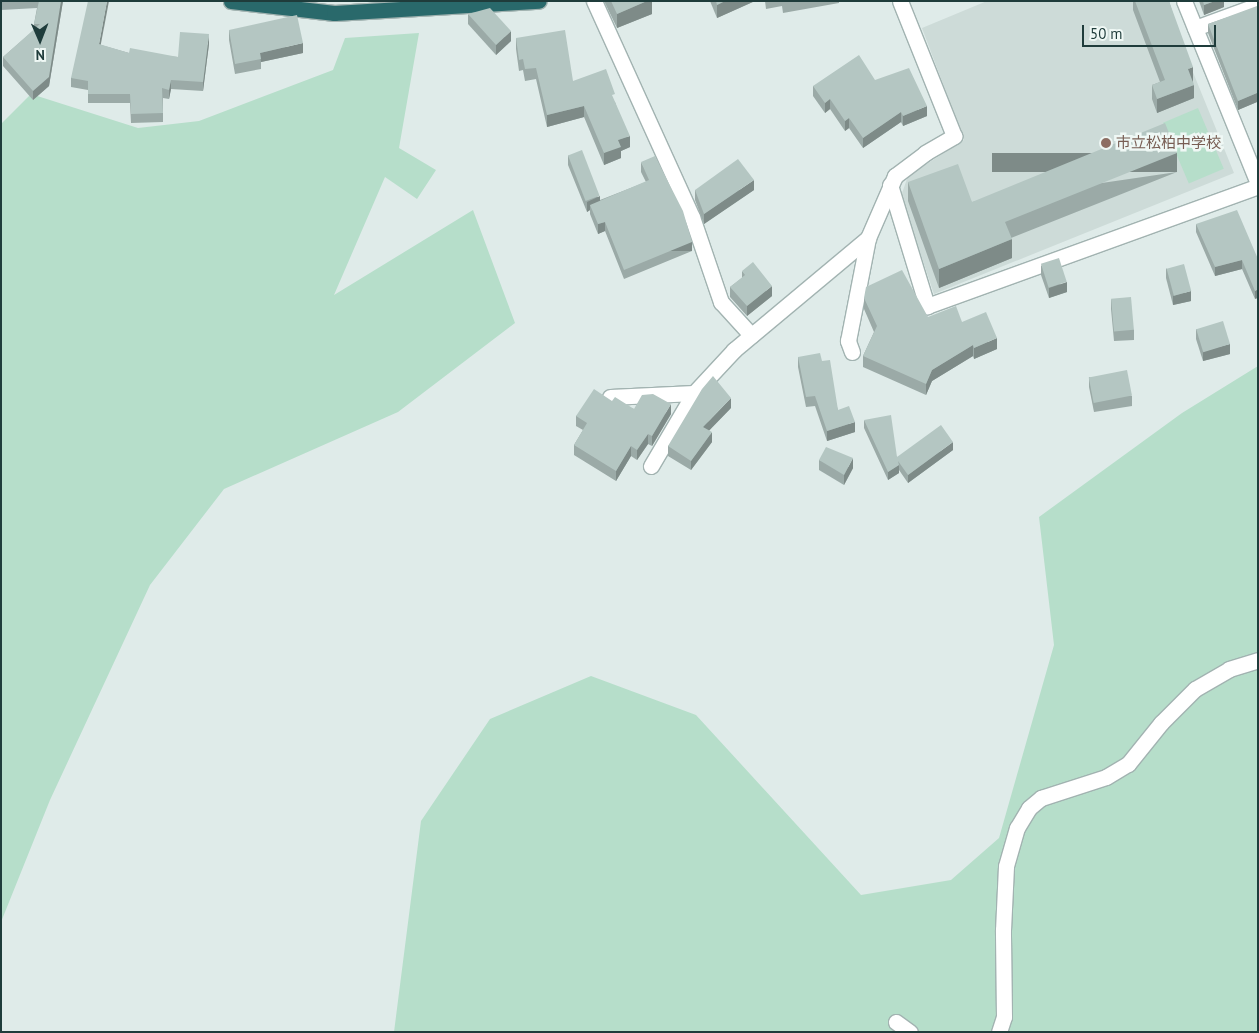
<!DOCTYPE html>
<meta charset="utf-8">
<style>
body{margin:0}
#map{position:relative;width:1259px;height:1033px;overflow:hidden;background:#dfebe9;font-family:"PT Sans","Noto Sans JP",sans-serif}
div>[style]{position:absolute}
.built>*{inset:0;background:#cddbd8}
.green>*{inset:0;background:#b6deca;transform-origin:0 0}
.roads{filter:drop-shadow(1px 0 #a2b3b1) drop-shadow(-1px 0 #a2b3b1) drop-shadow(0 1px #a2b3b1) drop-shadow(0 -1px #a2b3b1)}
.minor>*{height:15px;margin:-7.5px;padding:0 7.5px;transform-origin:7.5px;border-radius:7.5px;background:#fff}
.highway>*{height:15px;margin:-7.5px;padding:0 7.5px;transform-origin:7.5px;border-radius:7.5px;background:#29696b}
.wall>*{inset:0;background:#9baaa7}
.shaded-wall>*{inset:0;background:#7e8b88;transform-origin:0 0}
.building>*{inset:0;background:#b4c6c2;transform-origin:0 0}
.dots>*{width:14px;height:14px;translate:-50% -50%;box-sizing:border-box;border:2px solid #eff8f5;border-radius:50%}
span{translate:-50% -50%;white-space:nowrap;text-align:center;line-height:1.15;-webkit-text-stroke:5px #eff8f5;paint-order:stroke}
.education-label{font-size:15px;color:#785e54}
.left{translate:0 -50%;text-align:left}
.frame{position:absolute;inset:0;border:2px solid #1f3c3b;pointer-events:none}
.north{position:absolute;left:15px;top:15px;width:50px;height:50px;-webkit-text-stroke:4px #eff8f5;paint-order:stroke;rotate:179deg;font-size:14px;font-weight:700;line-height:20px;text-align:center;color:#1f3c3b}
.north::after{content:'';display:block;margin:auto;width:18px;height:22px;background:#1f3c3b;clip-path:polygon(50% 0,100% 100%,50% 72%,0 100%)}
.scale{position:absolute;left:1082px;top:25px;width:134px;height:22px;box-sizing:border-box;border:2px solid #1f3c3b;border-top:0;padding-left:6px;font-size:15px;line-height:18px;white-space:nowrap;color:#1f3c3b;-webkit-text-stroke:4px #eff8f5;paint-order:stroke}
</style>
<div id="map">
<div class="built">
<i style="clip-path:polygon(987px 1px,1164px 1px,1234px 173px,934px 294px,901px 196px,908px 176px,964px 140px,922px 28px)"></i>
</div>
<div class="green">
<i style="clip-path:polygon(419px 33px,399px 148px,436px 170px,417px 199px,385px 177px,334px 295px,473px 210px,515px 323px,398px 412px,224px 489px,150px 585px,50px 800px,1px 922px,1px 124px,31px 94px,138px 128px,199px 121px,333px 70px,345px 38px)"></i>
<i style="left:1198px;top:108px;width:66px;height:38px;rotate:67deg"></i>
<i style="clip-path:polygon(1258px 366px,1258px 1032px,394px 1032px,421px 821px,490px 719px,591px 676px,696px 715px,861px 895px,951px 880px,999px 838px,1054px 645px,1039px 517px,1182px 413px)"></i>
</div>
<div class="roads">
<div class="minor">
<i style="left:594px;top:1px;width:237px;rotate:65.6deg"></i>
<i style="left:692px;top:217px;width:90px;rotate:71.2deg"></i>
<i style="left:721px;top:302px;width:45px;rotate:47.7deg"></i>
<i style="left:1184px;top:1px;width:196px;rotate:67.9deg"></i>
<i style="left:1195px;top:28px;width:67px;rotate:-20.1deg"></i>
<i style="left:890px;top:185px;width:127px;rotate:73deg"></i>
<i style="left:927px;top:306px;width:352px;rotate:-19.9deg"></i>
<i style="left:852px;top:352px;width:12px;rotate:-110deg"></i>
<i style="left:848px;top:341px;width:105px;rotate:-79deg"></i>
<i style="left:868px;top:238px;width:68px;rotate:-66.5deg"></i>
<i style="left:895px;top:176px;width:38px;rotate:-37deg"></i>
<i style="left:925px;top:153px;width:34px;rotate:-30deg"></i>
<i style="left:954px;top:136px;width:145px;rotate:-111.8deg"></i>
<i style="left:610px;top:397px;width:84px;rotate:-2.7deg"></i>
<i style="left:694px;top:393px;width:59px;rotate:-47.1deg"></i>
<i style="left:734px;top:350px;width:175px;rotate:-39.9deg"></i>
<i style="left:651px;top:466px;width:85px;rotate:-59.5deg"></i>
<i style="left:896px;top:1022px;width:17px;rotate:36deg"></i>
<i style="left:999px;top:1032px;width:16px;rotate:-72deg"></i>
<i style="left:1004px;top:1017px;width:87px;rotate:-90.7deg"></i>
<i style="left:1003px;top:930px;width:64px;rotate:-87.3deg"></i>
<i style="left:1006px;top:866px;width:40px;rotate:-74deg"></i>
<i style="left:1017px;top:828px;width:23px;rotate:-59deg"></i>
<i style="left:1029px;top:808px;width:16px;rotate:-40deg"></i>
<i style="left:1041px;top:798px;width:68px;rotate:-17.9deg"></i>
<i style="left:1106px;top:777px;width:26px;rotate:-31deg"></i>
<i style="left:1128px;top:764px;width:53px;rotate:-51.2deg"></i>
<i style="left:1161px;top:723px;width:48px;rotate:-45deg"></i>
<i style="left:1195px;top:689px;width:39px;rotate:-30deg"></i>
<i style="left:1229px;top:669px;width:30px;rotate:-17deg"></i>
</div>
<div class="highway">
<i style="left:231px;top:1px;width:104px;rotate:6.6deg"></i>
<i style="left:334px;top:13px;width:205px;rotate:-3.4deg"></i>
</div>
</div>
<div class="wall">
<i style="clip-path:polygon(1px 1px,63px 1px,49px 86px,33px 100px,3px 66px,3px 57px,34px 30px,34px 24px,37px 8px,1px 10px)"></i>
<i style="clip-path:polygon(604px 1px,652px 1px,652px 14px,617px 28px)"></i>
<i style="clip-path:polygon(710px 1px,755px 1px,717px 18px)"></i>
<i style="clip-path:polygon(765px 1px,839px 1px,839px 3px,783px 13px,782px 6px,766px 9px)"></i>
<i style="clip-path:polygon(1133px 1px,1169px 1px,1193px 81px,1194px 98px,1157px 113px,1152px 99px,1152px 85px,1160px 82px,1133px 10px)"></i>
<i style="clip-path:polygon(1199px 1px,1224px 1px,1224px 7px,1204px 15px)"></i>
<i style="clip-path:polygon(1258px 7px,1258px 103px,1257px 102px,1238px 110px,1208px 33px,1208px 24px)"></i>
<i style="clip-path:polygon(468px 14px,511px 41px,496px 55px,468px 24px)"></i>
<i style="clip-path:polygon(229px 30px,303px 53px,261px 62px,261px 69px,235px 74px,229px 40px)"></i>
<i style="clip-path:polygon(516px 38px,573px 81px,615px 102px,630px 147px,621px 151px,621px 158px,604px 165px,584px 117px,547px 127px,536px 79px,525px 81px,523px 70px,519px 71px,516px 49px)"></i>
<i style="clip-path:polygon(209px 44px,203px 91px,171px 89px,169px 99px,163px 98px,163px 122px,131px 123px,130px 103px,88px 103px,88px 90px,71px 87px,71px 78px,101px 45px,129px 53px,178px 57px)"></i>
<i style="clip-path:polygon(875px 80px,927px 116px,903px 126px,901px 122px,863px 148px,849px 128px,845px 131px,830px 109px,825px 113px,813px 96px,813px 86px)"></i>
<i style="clip-path:polygon(568px 155px,600px 200px,646px 182px,641px 172px,641px 162px,692px 251px,624px 279px,605px 231px,598px 234px,590px 214px,590px 210px,587px 212px,568px 165px)"></i>
<i style="clip-path:polygon(1177px 172px,1011px 238px,1012px 258px,939px 288px,908px 201px,908px 182px,972px 202px)"></i>
<i style="clip-path:polygon(695px 190px,754px 190px,704px 224px,695px 200px)"></i>
<i style="clip-path:polygon(1196px 224px,1258px 259px,1255px 299px,1242px 269px,1215px 276px,1196px 232px)"></i>
<i style="clip-path:polygon(1041px 265px,1067px 292px,1049px 298px,1041px 275px)"></i>
<i style="clip-path:polygon(1166px 268px,1191px 301px,1173px 305px,1166px 278px)"></i>
<i style="clip-path:polygon(742px 271px,772px 296px,747px 316px,730px 297px,730px 287px,742px 278px)"></i>
<i style="clip-path:polygon(864px 298px,928px 317px,962px 322px,997px 349px,974px 359px,973px 356px,932px 381px,926px 395px,863px 367px,863px 356px,874px 332px,864px 309px)"></i>
<i style="clip-path:polygon(1111px 299px,1134px 330px,1134px 340px,1114px 341px,1111px 309px)"></i>
<i style="clip-path:polygon(1196px 329px,1230px 354px,1203px 361px,1196px 339px)"></i>
<i style="clip-path:polygon(798px 357px,822px 361px,838px 410px,855px 432px,827px 441px,815px 406px,806px 407px,798px 367px)"></i>
<i style="clip-path:polygon(1089px 377px,1132px 396px,1132px 406px,1094px 412px,1089px 387px)"></i>
<i style="clip-path:polygon(612px 401px,634px 409px,671px 414px,652px 446px,648px 444px,637px 460px,631px 456px,616px 481px,574px 455px,574px 445px,583px 430px,576px 426px,576px 416px)"></i>
<i style="clip-path:polygon(731px 408px,709px 430px,712px 442px,691px 470px,668px 456px,668px 446px)"></i>
<i style="clip-path:polygon(864px 420px,897px 457px,953px 450px,908px 483px,899px 470px,899px 473px,888px 480px,864px 428px)"></i>
<i style="clip-path:polygon(819px 460px,853px 468px,844px 485px,819px 470px)"></i>
</div>
<div class="shaded-wall">
<i style="clip-path:polygon(61px 1px,63px 1px,49px 86px,33px 100px,33px 91px)"></i>
<i style="clip-path:polygon(107px 1px,109px 1px,99px 54px,99px 44px)"></i>
<i style="clip-path:polygon(647px 1px,652px 1px,652px 14px,617px 28px,617px 14px)"></i>
<i style="clip-path:polygon(725px 1px,755px 1px,717px 18px,717px 5px)"></i>
<i style="clip-path:polygon(1215px 1px,1224px 1px,1224px 7px,1204px 15px,1204px 5px)"></i>
<i style="clip-path:polygon(511px 31px,511px 41px,496px 55px,496px 45px)"></i>
<i style="clip-path:polygon(209px 34px,209px 44px,203px 91px,203px 82px)"></i>
<i style="clip-path:polygon(303px 43px,303px 53px,261px 62px,260px 53px)"></i>
<i style="clip-path:polygon(1193px 67px,1193px 81px,1188px 83px,1188px 69px)"></i>
<i style="clip-path:polygon(171px 80px,171px 89px,169px 99px,169px 90px)"></i>
<i style="clip-path:polygon(1194px 85px,1194px 98px,1157px 113px,1157px 99px)"></i>
<i style="clip-path:polygon(1257px 93px,1257px 102px,1238px 110px,1238px 101px)"></i>
<i style="clip-path:polygon(830px 99px,830px 109px,825px 113px,825px 103px)"></i>
<i style="clip-path:polygon(584px 106px,584px 117px,547px 127px,547px 115px)"></i>
<i style="clip-path:polygon(927px 106px,927px 116px,903px 126px,903px 116px)"></i>
<i style="clip-path:polygon(901px 112px,901px 122px,863px 148px,863px 138px)"></i>
<i style="clip-path:polygon(849px 118px,849px 128px,845px 131px,845px 121px)"></i>
<i style="clip-path:polygon(630px 136px,630px 147px,621px 151px,621px 158px,604px 165px,604px 153px,618px 140px)"></i>
<i style="left:1177px;top:153px;width:19px;height:185px;rotate:90deg"></i>
<i style="clip-path:polygon(754px 180px,754px 190px,704px 224px,704px 214px)"></i>
<i style="clip-path:polygon(600px 196px,600px 206px,590px 205px,590px 210px,587px 212px,587px 202px)"></i>
<i style="clip-path:polygon(605px 222px,605px 231px,598px 234px,598px 224px)"></i>
<i style="clip-path:polygon(1012px 239px,1012px 258px,939px 288px,939px 269px)"></i>
<i style="left:692px;top:242px;width:9px;height:74px;rotate:90deg"></i>
<i style="clip-path:polygon(1242px 260px,1242px 269px,1215px 276px,1215px 267px)"></i>
<i style="clip-path:polygon(1067px 282px,1067px 292px,1049px 298px,1049px 288px)"></i>
<i style="clip-path:polygon(772px 286px,772px 296px,747px 316px,747px 306px)"></i>
<i style="clip-path:polygon(1258px 289px,1258px 298px,1255px 299px,1255px 291px)"></i>
<i style="clip-path:polygon(1191px 291px,1191px 301px,1173px 305px,1173px 296px)"></i>
<i style="clip-path:polygon(997px 338px,997px 349px,974px 359px,974px 348px)"></i>
<i style="clip-path:polygon(1230px 344px,1230px 354px,1203px 361px,1203px 351px)"></i>
<i style="clip-path:polygon(973px 345px,973px 356px,932px 381px,926px 395px,926px 384px,932px 370px)"></i>
<i style="clip-path:polygon(731px 398px,731px 408px,703px 437px,703px 427px)"></i>
<i style="clip-path:polygon(671px 404px,671px 414px,652px 446px,652px 436px)"></i>
<i style="clip-path:polygon(855px 422px,855px 432px,827px 441px,827px 431px)"></i>
<i style="clip-path:polygon(712px 432px,712px 442px,691px 470px,691px 461px)"></i>
<i style="clip-path:polygon(648px 434px,648px 444px,637px 460px,637px 450px)"></i>
<i style="clip-path:polygon(953px 442px,953px 450px,908px 483px,908px 475px)"></i>
<i style="clip-path:polygon(631px 446px,631px 456px,616px 481px,616px 471px)"></i>
<i style="clip-path:polygon(853px 458px,853px 468px,844px 485px,844px 475px)"></i>
<i style="clip-path:polygon(899px 465px,899px 473px,888px 480px,888px 472px)"></i>
</div>
<div class="building">
<i style="clip-path:polygon(39px 1px,61px 1px,49px 77px,33px 91px,3px 57px,40px 24px,34px 24px)"></i>
<i style="clip-path:polygon(88px 1px,107px 1px,99px 44px,129px 53px,130px 48px,178px 57px,180px 32px,209px 34px,203px 82px,171px 80px,169px 90px,162px 88px,163px 113px,131px 114px,130px 94px,88px 94px,88px 81px,71px 78px)"></i>
<i style="clip-path:polygon(611px 1px,647px 1px,617px 14px)"></i>
<i style="clip-path:polygon(716px 1px,725px 1px,717px 5px)"></i>
<i style="clip-path:polygon(1135px 1px,1169px 1px,1193px 67px,1188px 69px,1194px 85px,1157px 99px,1152px 85px,1165px 80px)"></i>
<i style="clip-path:polygon(1203px 1px,1215px 1px,1204px 5px)"></i>
<i style="clip-path:polygon(1257px 6px,1258px 94px,1257px 93px,1238px 101px,1208px 24px)"></i>
<i style="clip-path:polygon(490px 8px,511px 31px,496px 45px,468px 14px)"></i>
<i style="clip-path:polygon(297px 15px,303px 43px,260px 53px,261px 59px,235px 64px,229px 30px)"></i>
<i style="clip-path:polygon(565px 30px,573px 81px,606px 69px,615px 94px,612px 95px,630px 136px,618px 140px,621px 147px,604px 153px,584px 106px,547px 115px,536px 68px,525px 69px,523px 59px,519px 60px,516px 38px)"></i>
<i style="clip-path:polygon(859px 55px,875px 80px,909px 68px,927px 106px,903px 116px,901px 112px,863px 138px,849px 118px,845px 121px,830px 99px,825px 103px,813px 86px)"></i>
<i style="clip-path:polygon(1165px 123px,1177px 153px,1005px 222px,1012px 239px,939px 269px,908px 182px,958px 164px,972px 202px)"></i>
<i style="left:582px;top:150px;width:49px;height:15px;rotate:69deg"></i>
<i style="clip-path:polygon(655px 156px,683px 211px,692px 242px,624px 270px,605px 222px,598px 224px,590px 205px,649px 180px,641px 162px)"></i>
<i style="clip-path:polygon(738px 159px,754px 180px,704px 214px,695px 190px)"></i>
<i style="clip-path:polygon(1237px 210px,1258px 259px,1258px 289px,1255px 291px,1242px 260px,1215px 267px,1196px 224px)"></i>
<i style="left:1059px;top:258px;width:25px;height:19px;rotate:72deg"></i>
<i style="clip-path:polygon(753px 262px,772px 286px,747px 306px,730px 287px,745px 275px,742px 271px)"></i>
<i style="left:1184px;top:264px;width:28px;height:18px;rotate:75deg"></i>
<i style="clip-path:polygon(902px 270px,928px 317px,956px 306px,962px 322px,986px 312px,997px 338px,974px 348px,973px 345px,932px 370px,926px 384px,863px 356px,877px 326px,864px 298px,866px 287px)"></i>
<i style="left:1131px;top:297px;width:33px;height:20px;rotate:85deg"></i>
<i style="left:1223px;top:321px;width:24px;height:28px;rotate:73deg"></i>
<i style="clip-path:polygon(820px 353px,822px 361px,830px 360px,838px 410px,849px 406px,855px 422px,827px 431px,815px 396px,806px 397px,798px 357px)"></i>
<i style="left:1127px;top:370px;width:26px;height:39px;rotate:79deg"></i>
<i style="clip-path:polygon(713px 376px,731px 398px,703px 427px,712px 432px,691px 461px,668px 446px,702px 389px)"></i>
<i style="clip-path:polygon(594px 389px,612px 401px,615px 397px,634px 409px,642px 395px,653px 394px,671px 404px,652px 436px,648px 434px,637px 450px,631px 446px,616px 471px,574px 445px,587px 423px,576px 416px)"></i>
<i style="clip-path:polygon(891px 415px,897px 457px,941px 425px,953px 442px,908px 475px,898px 461px,899px 465px,888px 472px,864px 420px)"></i>
<i style="clip-path:polygon(826px 447px,853px 458px,844px 475px,819px 460px)"></i>
</div>
<div class="dots">
<i style="left:1106px;top:143px;background:#8d6e63"></i>
</div>
<div class="education-label">
<span class="left" style="left:1116px;top:143px">市立松柏中学校</span>
</div>
<div class="frame"></div>
<div class="north">N</div>
<div class="scale">50 m</div>
</div>
